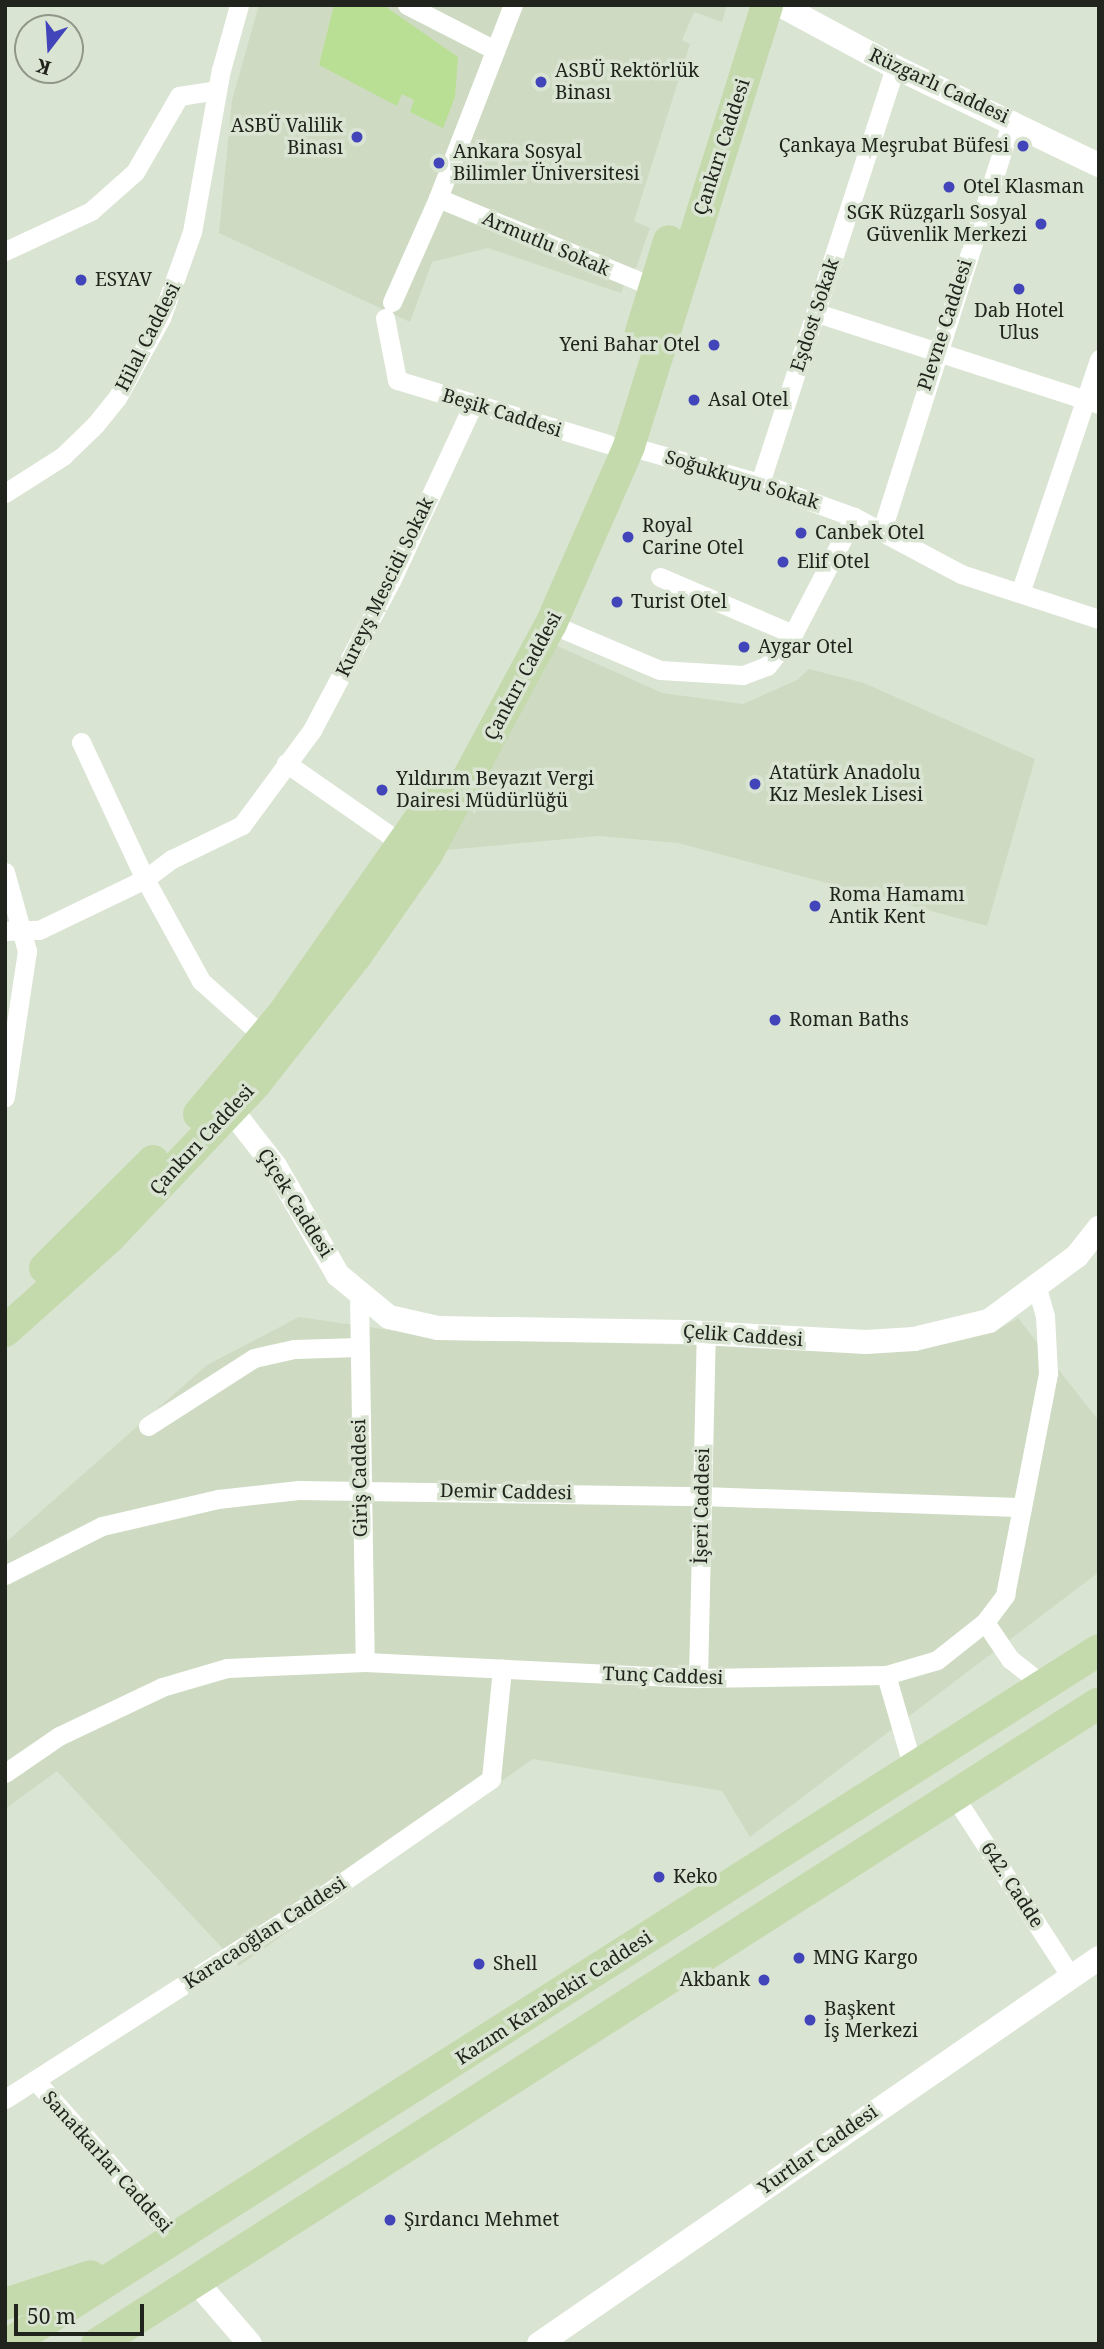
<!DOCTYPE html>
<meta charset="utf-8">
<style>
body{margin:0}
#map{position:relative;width:1104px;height:2349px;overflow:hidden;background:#dae4d2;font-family:"Noto Serif",serif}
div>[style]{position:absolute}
.built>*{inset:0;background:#cedbc2}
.green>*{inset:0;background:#b9df94}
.minor>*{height:19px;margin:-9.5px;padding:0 9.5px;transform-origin:9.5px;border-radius:9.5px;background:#fff}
.tertiary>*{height:24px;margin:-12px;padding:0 12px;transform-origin:12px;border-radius:12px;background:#fff}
.primary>*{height:32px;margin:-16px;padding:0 16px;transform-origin:16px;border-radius:16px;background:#c4daad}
.dots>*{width:19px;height:19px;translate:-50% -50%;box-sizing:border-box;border:4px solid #dae4d2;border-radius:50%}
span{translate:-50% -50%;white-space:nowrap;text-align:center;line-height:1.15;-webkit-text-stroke:7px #dae4d2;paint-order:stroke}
.poi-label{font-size:19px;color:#20241d}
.left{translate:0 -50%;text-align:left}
.right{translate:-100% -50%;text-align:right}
.street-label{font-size:19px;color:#20241d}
.frame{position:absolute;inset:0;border:7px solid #20241d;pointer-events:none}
.north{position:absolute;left:14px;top:14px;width:70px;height:70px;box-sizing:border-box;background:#dae4d2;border:2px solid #90978a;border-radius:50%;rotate:197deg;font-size:19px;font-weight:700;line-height:28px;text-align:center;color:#20241d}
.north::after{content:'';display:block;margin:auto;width:24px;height:32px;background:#4245ba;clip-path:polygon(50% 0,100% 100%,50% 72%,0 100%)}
.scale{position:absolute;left:14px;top:2304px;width:130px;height:32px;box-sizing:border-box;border:4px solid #20241d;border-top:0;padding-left:9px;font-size:21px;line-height:24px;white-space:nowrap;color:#20241d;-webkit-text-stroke:5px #dae4d2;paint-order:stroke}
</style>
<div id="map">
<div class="built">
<i style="clip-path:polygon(259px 5px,727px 5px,722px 22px,694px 12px,682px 40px,690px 44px,634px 221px,650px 228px,636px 268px,629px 269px,621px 293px,488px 248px,432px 262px,410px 322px,219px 233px,232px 100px)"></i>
<i style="clip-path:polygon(553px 644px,662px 693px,743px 704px,797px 680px,809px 669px,864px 683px,1035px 759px,987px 926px,678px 843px,599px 836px,446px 850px)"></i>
<i style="clip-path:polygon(299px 1317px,459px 1340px,891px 1349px,994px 1332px,1018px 1318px,1099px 1421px,1099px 1572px,750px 1837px,722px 1791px,533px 1759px,239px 1966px,57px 1771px,5px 1809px,5px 1543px,207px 1365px)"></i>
</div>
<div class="green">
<i style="clip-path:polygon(334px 5px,383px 5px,458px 57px,455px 97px,443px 128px,410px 112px,414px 100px,402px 94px,397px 106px,319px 65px)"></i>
</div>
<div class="minor">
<i style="left:407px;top:5px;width:99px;rotate:27.1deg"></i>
<i style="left:438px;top:198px;width:234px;rotate:22.4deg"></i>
<i style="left:5px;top:251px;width:95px;rotate:-24.9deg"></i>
<i style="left:91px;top:211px;width:59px;rotate:-41.6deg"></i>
<i style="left:135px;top:172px;width:88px;rotate:-59.9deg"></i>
<i style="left:179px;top:96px;width:38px;rotate:-9deg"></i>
<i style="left:392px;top:302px;width:114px;rotate:-66.1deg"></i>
<i style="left:438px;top:198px;width:207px;rotate:-68.8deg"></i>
<i style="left:817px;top:313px;width:296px;rotate:17.9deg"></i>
<i style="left:385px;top:318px;width:63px;rotate:79deg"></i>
<i style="left:397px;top:380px;width:220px;rotate:16.9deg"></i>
<i style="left:629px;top:446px;width:136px;rotate:15.8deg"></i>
<i style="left:760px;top:483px;width:100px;rotate:19.9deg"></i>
<i style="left:854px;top:517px;width:121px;rotate:28deg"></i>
<i style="left:961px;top:574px;width:145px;rotate:18.1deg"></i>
<i style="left:760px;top:483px;width:437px;rotate:-72deg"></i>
<i style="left:5px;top:493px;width:69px;rotate:-32.5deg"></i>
<i style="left:63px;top:456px;width:45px;rotate:-44.1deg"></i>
<i style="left:95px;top:425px;width:35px;rotate:-51deg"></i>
<i style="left:117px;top:398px;width:91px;rotate:-61.2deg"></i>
<i style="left:161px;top:318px;width:91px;rotate:-70.2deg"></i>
<i style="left:192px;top:232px;width:165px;rotate:-79.9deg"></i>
<i style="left:221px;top:70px;width:67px;rotate:-74.5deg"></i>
<i style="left:882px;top:530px;width:430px;rotate:-72.4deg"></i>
<i style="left:660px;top:577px;width:145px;rotate:23.2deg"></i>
<i style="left:1020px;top:593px;width:247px;rotate:-71.3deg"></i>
<i style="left:551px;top:624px;width:118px;rotate:22.9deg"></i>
<i style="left:660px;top:670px;width:83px;rotate:3.4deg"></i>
<i style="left:743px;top:675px;width:26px;rotate:-21deg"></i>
<i style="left:767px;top:666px;width:41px;rotate:-50.9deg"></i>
<i style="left:793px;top:634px;width:132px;rotate:-62.5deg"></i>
<i style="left:81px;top:742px;width:151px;rotate:65deg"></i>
<i style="left:145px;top:879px;width:116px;rotate:61.2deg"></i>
<i style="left:201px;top:981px;width:84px;rotate:41.6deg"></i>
<i style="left:286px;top:763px;width:144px;rotate:34.8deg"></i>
<i style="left:5px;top:872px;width:82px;rotate:74.4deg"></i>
<i style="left:27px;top:951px;width:148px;rotate:98.6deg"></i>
<i style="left:5px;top:931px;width:34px;rotate:-2deg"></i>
<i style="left:39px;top:930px;width:118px;rotate:-25.7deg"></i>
<i style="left:145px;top:879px;width:34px;rotate:-37deg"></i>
<i style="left:172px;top:859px;width:78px;rotate:-25.9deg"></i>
<i style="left:242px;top:825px;width:118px;rotate:-53.6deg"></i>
<i style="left:312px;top:730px;width:169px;rotate:-62.1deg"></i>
<i style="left:391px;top:581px;width:195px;rotate:-65.1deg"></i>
<i style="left:359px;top:1294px;width:368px;rotate:89.1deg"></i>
<i style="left:148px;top:1426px;width:126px;rotate:-32.7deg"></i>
<i style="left:254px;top:1358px;width:41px;rotate:-12.7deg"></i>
<i style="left:294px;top:1349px;width:65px;rotate:-1.8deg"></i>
<i style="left:5px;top:1575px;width:109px;rotate:-26.8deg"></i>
<i style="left:102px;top:1526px;width:119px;rotate:-13.1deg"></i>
<i style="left:218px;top:1499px;width:81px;rotate:-6.4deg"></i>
<i style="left:298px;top:1490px;width:404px;rotate:0.9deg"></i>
<i style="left:702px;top:1496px;width:320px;rotate:2deg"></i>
<i style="left:985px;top:1622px;width:45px;rotate:56deg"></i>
<i style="left:1010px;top:1659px;width:42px;rotate:38.2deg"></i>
<i style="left:886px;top:1675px;width:97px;rotate:73.8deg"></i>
<i style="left:698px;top:1678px;width:344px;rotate:-88.7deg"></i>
<i style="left:5px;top:1773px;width:65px;rotate:-34.4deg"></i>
<i style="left:59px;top:1736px;width:114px;rotate:-25.4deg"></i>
<i style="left:162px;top:1687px;width:68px;rotate:-16.3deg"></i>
<i style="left:227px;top:1668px;width:138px;rotate:-2.5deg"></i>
<i style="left:365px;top:1662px;width:333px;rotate:2.8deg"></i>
<i style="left:698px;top:1678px;width:188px;rotate:-0.9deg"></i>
<i style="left:886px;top:1675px;width:53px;rotate:-16.4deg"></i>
<i style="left:937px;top:1660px;width:61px;rotate:-38.4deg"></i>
<i style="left:985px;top:1622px;width:34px;rotate:-53deg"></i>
<i style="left:1005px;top:1595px;width:226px;rotate:-79deg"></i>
<i style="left:1048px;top:1373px;width:57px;rotate:-93deg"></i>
<i style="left:1045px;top:1316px;width:29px;rotate:-106deg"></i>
<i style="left:954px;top:1796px;width:213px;rotate:57.1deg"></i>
<i style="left:35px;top:2080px;width:211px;rotate:48.5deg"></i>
<i style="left:5px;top:2099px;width:382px;rotate:-32.6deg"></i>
<i style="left:327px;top:1893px;width:200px;rotate:-34.8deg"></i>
<i style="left:491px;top:1779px;width:111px;rotate:-84.3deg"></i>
</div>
<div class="tertiary">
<i style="left:780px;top:5px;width:131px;rotate:28.3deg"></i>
<i style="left:895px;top:67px;width:226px;rotate:25.7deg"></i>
<i style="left:232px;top:1111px;width:70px;rotate:52deg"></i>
<i style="left:275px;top:1166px;width:126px;rotate:60deg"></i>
<i style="left:338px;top:1275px;width:66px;rotate:39.5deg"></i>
<i style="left:389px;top:1317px;width:50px;rotate:12.7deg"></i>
<i style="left:438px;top:1328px;width:247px;rotate:0.9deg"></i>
<i style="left:685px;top:1332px;width:181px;rotate:3.2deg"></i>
<i style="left:866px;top:1342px;width:48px;rotate:-3.6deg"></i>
<i style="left:914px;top:1339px;width:77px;rotate:-13.5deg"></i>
<i style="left:989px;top:1321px;width:109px;rotate:-36.5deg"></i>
<i style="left:1077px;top:1256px;width:36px;rotate:-52deg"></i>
<i style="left:193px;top:2278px;width:87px;rotate:49.2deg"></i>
<i style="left:539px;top:2344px;width:680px;rotate:-34.58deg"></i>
</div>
<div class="primary">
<i style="left:641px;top:332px;width:95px;rotate:-72.9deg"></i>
<i style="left:199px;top:1114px;width:131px;rotate:-50deg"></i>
<i style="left:283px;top:1014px;width:269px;rotate:-55deg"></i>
<i style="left:45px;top:1268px;width:152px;rotate:-44.7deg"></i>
<i style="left:5px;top:1331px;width:140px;rotate:-41.8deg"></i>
<i style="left:109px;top:1238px;width:212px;rotate:-46.5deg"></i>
<i style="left:255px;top:1084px;width:162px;rotate:-51.8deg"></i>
<i style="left:355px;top:957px;width:126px;rotate:-55deg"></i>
<i style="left:427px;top:854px;width:261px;rotate:-61.7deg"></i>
<i style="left:551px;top:624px;width:194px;rotate:-66.3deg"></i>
<i style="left:629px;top:446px;width:462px;rotate:-72.6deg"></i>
<i style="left:5px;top:2304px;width:90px;rotate:-18deg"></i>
<i style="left:8px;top:2344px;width:1293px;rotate:-32.46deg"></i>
<i style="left:97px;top:2344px;width:1189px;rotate:-32.61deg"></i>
</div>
<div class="dots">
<i style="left:541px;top:82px;background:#4245ba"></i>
<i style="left:357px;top:137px;background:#4245ba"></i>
<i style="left:1023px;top:146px;background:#4245ba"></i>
<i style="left:439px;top:163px;background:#4245ba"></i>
<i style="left:949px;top:187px;background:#4245ba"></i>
<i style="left:1041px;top:224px;background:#4245ba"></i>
<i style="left:81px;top:280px;background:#4245ba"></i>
<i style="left:1019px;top:289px;background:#4245ba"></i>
<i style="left:714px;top:345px;background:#4245ba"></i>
<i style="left:694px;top:400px;background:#4245ba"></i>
<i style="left:801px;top:533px;background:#4245ba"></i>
<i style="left:628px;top:537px;background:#4245ba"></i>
<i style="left:783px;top:562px;background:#4245ba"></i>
<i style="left:617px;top:602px;background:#4245ba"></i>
<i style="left:744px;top:647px;background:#4245ba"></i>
<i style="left:755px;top:784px;background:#4245ba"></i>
<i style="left:382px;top:790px;background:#4245ba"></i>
<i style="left:815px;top:906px;background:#4245ba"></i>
<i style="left:775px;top:1020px;background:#4245ba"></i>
<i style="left:659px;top:1877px;background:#4245ba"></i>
<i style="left:799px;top:1958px;background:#4245ba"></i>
<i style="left:479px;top:1964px;background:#4245ba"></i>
<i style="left:764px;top:1980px;background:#4245ba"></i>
<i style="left:810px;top:2020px;background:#4245ba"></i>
<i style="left:390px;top:2220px;background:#4245ba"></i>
</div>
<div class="poi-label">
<span class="left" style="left:555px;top:82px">ASBÜ Rektörlük<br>Binası</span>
<span class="right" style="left:343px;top:137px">ASBÜ Valilik<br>Binası</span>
<span class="right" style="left:1009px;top:146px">Çankaya Meşrubat Büfesi</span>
<span class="left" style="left:453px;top:163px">Ankara Sosyal<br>Bilimler Üniversitesi</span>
<span class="left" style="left:963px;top:187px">Otel Klasman</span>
<span class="right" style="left:1027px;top:224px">SGK Rüzgarlı Sosyal<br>Güvenlik Merkezi</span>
<span class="left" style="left:95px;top:280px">ESYAV</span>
<span style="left:1019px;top:322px">Dab Hotel<br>Ulus</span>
<span class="right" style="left:700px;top:345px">Yeni Bahar Otel</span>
<span class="left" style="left:708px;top:400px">Asal Otel</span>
<span class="left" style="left:642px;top:537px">Royal<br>Carine Otel</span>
<span class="left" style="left:815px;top:533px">Canbek Otel</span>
<span class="left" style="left:797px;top:562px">Elif Otel</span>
<span class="left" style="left:631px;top:602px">Turist Otel</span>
<span class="left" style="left:758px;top:647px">Aygar Otel</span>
<span class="left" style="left:769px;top:784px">Atatürk Anadolu<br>Kız Meslek Lisesi</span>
<span class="left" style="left:396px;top:790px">Yıldırım Beyazıt Vergi<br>Dairesi Müdürlüğü</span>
<span class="left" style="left:829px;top:906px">Roma Hamamı<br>Antik Kent</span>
<span class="left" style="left:789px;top:1020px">Roman Baths</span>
<span class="left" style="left:673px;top:1877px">Keko</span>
<span class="left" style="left:813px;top:1958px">MNG Kargo</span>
<span class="left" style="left:493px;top:1964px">Shell</span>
<span class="right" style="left:750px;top:1980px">Akbank</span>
<span class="left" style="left:824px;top:2020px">Başkent<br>İş Merkezi</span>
<span class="left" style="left:404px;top:2220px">Şırdancı Mehmet</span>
</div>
<div class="street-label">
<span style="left:939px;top:86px;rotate:25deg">Rüzgarlı Caddesi</span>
<span style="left:722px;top:147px;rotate:-72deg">Çankırı Caddesi</span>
<span style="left:546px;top:244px;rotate:23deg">Armutlu Sokak</span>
<span style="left:815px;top:315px;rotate:-72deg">Eşdost Sokak</span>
<span style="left:945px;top:325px;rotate:-72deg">Plevne Caddesi</span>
<span style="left:148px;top:337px;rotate:-63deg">Hilal Caddesi</span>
<span style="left:502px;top:413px;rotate:17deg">Beşik Caddesi</span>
<span style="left:742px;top:480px;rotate:17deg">Soğukkuyu Sokak</span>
<span style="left:385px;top:587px;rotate:-64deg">Kureyş Mescidi Sokak</span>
<span style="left:523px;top:676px;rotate:-62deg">Çankırı Caddesi</span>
<span style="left:202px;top:1140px;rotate:-47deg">Çankırı Caddesi</span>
<span style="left:295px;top:1203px;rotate:58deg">Çiçek Caddesi</span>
<span style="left:743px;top:1336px;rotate:4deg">Çelik Caddesi</span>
<span style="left:360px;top:1478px;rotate:-91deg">Giriş Caddesi</span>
<span style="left:506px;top:1492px;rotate:1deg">Demir Caddesi</span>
<span style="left:702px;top:1506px;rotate:-89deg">İşeri Caddesi</span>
<span style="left:663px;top:1676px;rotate:2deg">Tunç Caddesi</span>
<span style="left:1012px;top:1885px;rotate:57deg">642. Cadde</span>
<span style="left:265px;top:1933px;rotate:-33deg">Karacaoğlan Caddesi</span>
<span style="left:554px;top:1998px;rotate:-33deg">Kazım Karabekir Caddesi</span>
<span style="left:818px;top:2150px;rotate:-35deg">Yurtlar Caddesi</span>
<span style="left:107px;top:2162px;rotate:48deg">Sanatkarlar Caddesi</span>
</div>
<div class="frame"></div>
<div class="north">K</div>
<div class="scale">50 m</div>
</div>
